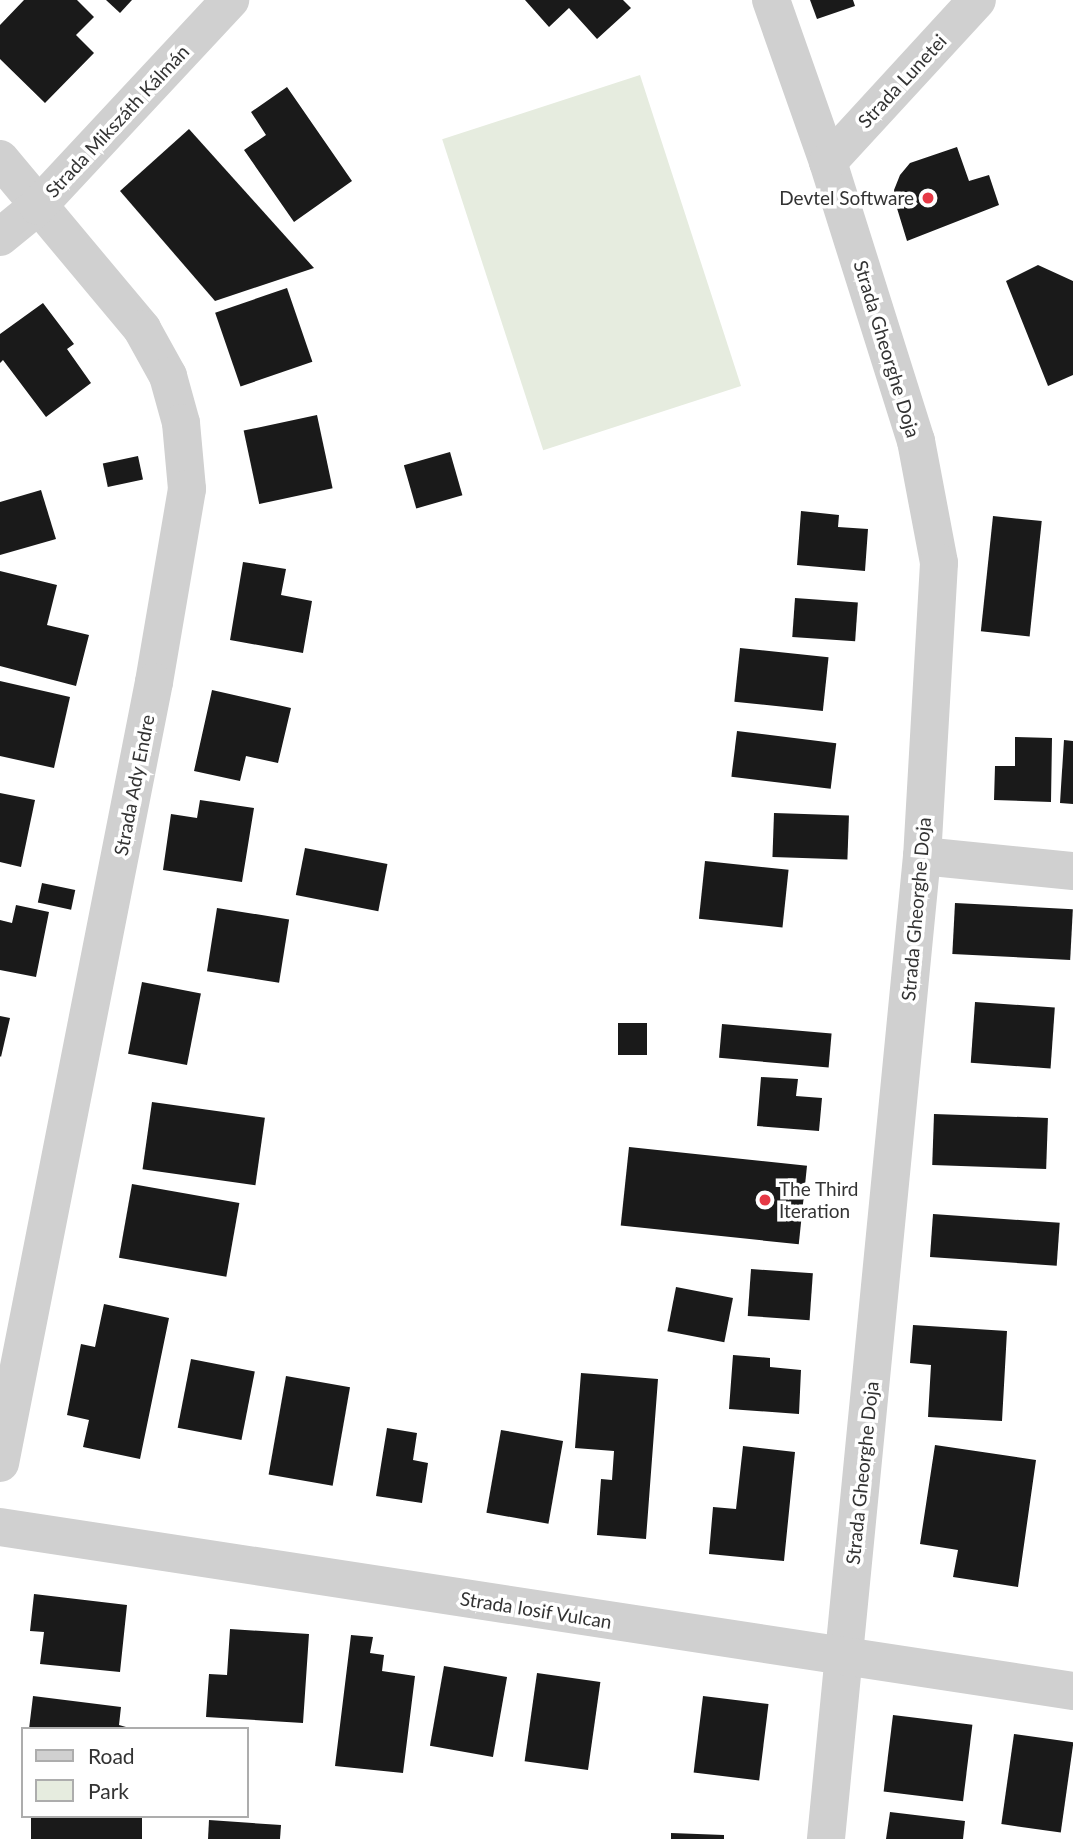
<!DOCTYPE html>
<meta charset="utf-8">
<style>
body{margin:0}
#map{position:relative;width:1073px;height:1839px;overflow:hidden;background:#fff;font-family:Lato,sans-serif}
div>[style]{position:absolute}
.green>*{inset:0;background:#e6ecdf;transform-origin:0 0}
.building>*{inset:0;background:#1a1a1a;transform-origin:0 0}
.minor>*{height:38px;margin:-19px;padding:0 19px;transform-origin:19px;border-radius:19px;background:#d0d0d0}
.dots>*{width:19px;height:19px;translate:-50% -50%;box-sizing:border-box;border:4px solid #fff;border-radius:50%}
span{translate:-50% -50%;white-space:nowrap;text-align:center;line-height:1.15;-webkit-text-stroke:7px #fff;paint-order:stroke}
.street-label{font-size:19px;color:#333}
.poi-label{font-size:19px;color:#333}
.right{translate:-100% -50%;text-align:right}
.left{translate:0 -50%;text-align:left}
.legend{position:absolute;left:21px;top:1727px;width:228px;height:91px;box-sizing:border-box;background:#fff;border:2px solid #adadad;margin:0;padding:9px 12px;list-style:none;font-size:21px;color:#333}
.legend li{display:flex;align-items:center;gap:14px;height:35px}
.legend b{width:35px;border:2px solid #adadad}
</style>
<div id="map">
<div class="green">
<i style="left:640px;top:75px;width:327px;height:208px;rotate:72deg"></i>
</div>
<div class="building">
<i style="clip-path:polygon(24px 0,77px 0,94px 17px,76px 35px,94px 53px,45px 103px,0 59px,0 25px)"></i>
<i style="clip-path:polygon(106px 0,132px 0,120px 13px)"></i>
<i style="clip-path:polygon(525px 0,623px 0,631px 8px,597px 39px,569px 8px,549px 27px)"></i>
<i style="clip-path:polygon(810px 0,853px 0,855px 6px,817px 19px)"></i>
<i style="clip-path:polygon(287px 87px,352px 181px,294px 222px,244px 150px,266px 135px,251px 112px)"></i>
<i style="clip-path:polygon(189px 129px,314px 268px,215px 301px,120px 191px)"></i>
<i style="clip-path:polygon(957px 147px,969px 181px,989px 175px,999px 205px,907px 241px,896px 205px,894px 190px,900px 175px,910px 163px)"></i>
<i style="clip-path:polygon(1038px 265px,1073px 281px,1073px 375px,1048px 386px,1006px 281px)"></i>
<i style="left:287px;top:288px;width:78px;height:76px;rotate:71deg"></i>
<i style="clip-path:polygon(43px 303px,74px 344px,67px 349px,91px 383px,46px 417px,3px 360px,0 363px,0 334px)"></i>
<i style="left:317px;top:415px;width:75px;height:75px;rotate:78deg"></i>
<i style="left:450px;top:452px;width:45px;height:48px;rotate:74deg"></i>
<i style="left:138px;top:456px;width:24px;height:36px;rotate:78deg"></i>
<i style="clip-path:polygon(41px 490px,56px 539px,0 555px,0 502px)"></i>
<i style="clip-path:polygon(801px 511px,839px 515px,838px 527px,868px 529px,865px 571px,797px 565px)"></i>
<i style="left:993px;top:516px;width:49px;height:116px;rotate:6deg"></i>
<i style="clip-path:polygon(243px 562px,286px 569px,281px 595px,312px 601px,303px 653px,230px 640px)"></i>
<i style="clip-path:polygon(0 571px,57px 585px,47px 625px,89px 635px,76px 686px,0 666px)"></i>
<i style="left:795px;top:598px;width:63px;height:39px;rotate:4deg"></i>
<i style="left:740px;top:648px;width:89px;height:54px;rotate:6deg"></i>
<i style="clip-path:polygon(0 681px,70px 697px,54px 768px,0 756px)"></i>
<i style="clip-path:polygon(212px 690px,291px 708px,278px 763px,246px 756px,240px 781px,194px 771px)"></i>
<i style="left:737px;top:731px;width:100px;height:46px;rotate:7deg"></i>
<i style="clip-path:polygon(1015px 737px,1052px 738px,1051px 802px,994px 800px,995px 766px,1015px 766px)"></i>
<i style="clip-path:polygon(1064px 740px,1073px 741px,1073px 804px,1060px 803px)"></i>
<i style="clip-path:polygon(0 793px,35px 800px,21px 867px,0 862px)"></i>
<i style="clip-path:polygon(200px 800px,254px 808px,242px 882px,163px 870px,171px 814px,197px 818px)"></i>
<i style="left:774px;top:813px;width:75px;height:44px;rotate:2deg"></i>
<i style="left:305px;top:848px;width:84px;height:48px;rotate:11deg"></i>
<i style="left:705px;top:861px;width:84px;height:58px;rotate:6deg"></i>
<i style="left:42px;top:883px;width:34px;height:20px;rotate:12deg"></i>
<i style="left:955px;top:903px;width:118px;height:51px;rotate:3deg"></i>
<i style="clip-path:polygon(16px 905px,49px 912px,36px 977px,0 970px,0 920px,12px 923px)"></i>
<i style="left:217px;top:908px;width:73px;height:64px;rotate:9deg"></i>
<i style="left:142px;top:982px;width:60px;height:73px;rotate:11deg"></i>
<i style="left:975px;top:1002px;width:80px;height:61px;rotate:4deg"></i>
<i style="clip-path:polygon(0 1016px,10px 1018px,1px 1057px,0 1056px)"></i>
<i style="left:618px;top:1023px;width:29px;height:32px"></i>
<i style="left:722px;top:1024px;width:110px;height:34px;rotate:5deg"></i>
<i style="clip-path:polygon(761px 1077px,798px 1079px,796px 1096px,822px 1098px,819px 1131px,757px 1126px)"></i>
<i style="left:152px;top:1102px;width:114px;height:68px;rotate:8deg"></i>
<i style="left:934px;top:1114px;width:114px;height:51px;rotate:2deg"></i>
<i style="left:629px;top:1147px;width:179px;height:79px;rotate:6deg"></i>
<i style="left:132px;top:1184px;width:109px;height:75px;rotate:10deg"></i>
<i style="left:933px;top:1214px;width:127px;height:43px;rotate:4deg"></i>
<i style="left:751px;top:1269px;width:62px;height:47px;rotate:4deg"></i>
<i style="left:676px;top:1287px;width:58px;height:45px;rotate:11deg"></i>
<i style="clip-path:polygon(104px 1304px,169px 1318px,140px 1459px,83px 1447px,89px 1420px,67px 1415px,81px 1344px,95px 1347px)"></i>
<i style="clip-path:polygon(913px 1325px,1007px 1331px,1002px 1421px,928px 1417px,931px 1365px,910px 1363px)"></i>
<i style="clip-path:polygon(733px 1355px,770px 1358px,770px 1367px,801px 1370px,799px 1414px,729px 1409px)"></i>
<i style="left:191px;top:1359px;width:65px;height:70px;rotate:11deg"></i>
<i style="clip-path:polygon(581px 1373px,658px 1379px,646px 1539px,597px 1535px,601px 1479px,612px 1480px,614px 1451px,575px 1448px)"></i>
<i style="left:286px;top:1376px;width:65px;height:100px;rotate:10deg"></i>
<i style="clip-path:polygon(387px 1428px,417px 1433px,413px 1460px,428px 1463px,422px 1503px,376px 1496px)"></i>
<i style="left:501px;top:1430px;width:63px;height:84px;rotate:10deg"></i>
<i style="clip-path:polygon(935px 1445px,1036px 1460px,1018px 1587px,953px 1577px,958px 1550px,920px 1544px)"></i>
<i style="clip-path:polygon(743px 1446px,795px 1452px,784px 1561px,709px 1554px,713px 1507px,736px 1509px)"></i>
<i style="clip-path:polygon(34px 1594px,127px 1605px,120px 1672px,40px 1664px,44px 1632px,30px 1631px)"></i>
<i style="clip-path:polygon(230px 1629px,309px 1634px,303px 1723px,206px 1717px,209px 1674px,227px 1675px)"></i>
<i style="clip-path:polygon(351px 1635px,373px 1637px,370px 1653px,384px 1655px,382px 1671px,415px 1676px,403px 1773px,335px 1766px)"></i>
<i style="left:444px;top:1666px;width:64px;height:81px;rotate:10deg"></i>
<i style="left:537px;top:1673px;width:64px;height:89px;rotate:8deg"></i>
<i style="clip-path:polygon(33px 1696px,121px 1707px,119px 1725px,133px 1729px,29px 1729px)"></i>
<i style="left:703px;top:1696px;width:66px;height:77px;rotate:7deg"></i>
<i style="left:893px;top:1715px;width:80px;height:77px;rotate:7deg"></i>
<i style="left:1014px;top:1734px;width:60px;height:91px;rotate:8deg"></i>
<i style="clip-path:polygon(890px 1812px,965px 1821px,963px 1839px,886px 1839px)"></i>
<i style="left:31px;top:1816px;width:111px;height:23px"></i>
<i style="clip-path:polygon(209px 1820px,281px 1825px,280px 1839px,208px 1839px)"></i>
<i style="clip-path:polygon(671px 1833px,724px 1835px,724px 1839px,671px 1839px)"></i>
</div>
<div class="minor">
<i style="left:771px;top:0;width:172px;rotate:70.6deg"></i>
<i style="left:828px;top:162px;width:293px;rotate:72.5deg"></i>
<i style="left:916px;top:441px;width:124px;rotate:79.3deg"></i>
<i style="left:939px;top:563px;width:293px;rotate:93.3deg"></i>
<i style="left:922px;top:856px;width:988px;rotate:95.58deg"></i>
<i style="left:0;top:159px;width:222px;rotate:50.1deg"></i>
<i style="left:142px;top:329px;width:54px;rotate:61deg"></i>
<i style="left:168px;top:376px;width:49px;rotate:74.5deg"></i>
<i style="left:181px;top:423px;width:66px;rotate:84.8deg"></i>
<i style="left:187px;top:489px;width:196px;rotate:99.7deg"></i>
<i style="left:154px;top:682px;width:796px;rotate:101.15deg"></i>
<i style="left:828px;top:162px;width:220px;rotate:-47.4deg"></i>
<i style="left:0;top:237px;width:49px;rotate:-39.2deg"></i>
<i style="left:38px;top:206px;width:282px;rotate:-47deg"></i>
<i style="left:922px;top:856px;width:152px;rotate:5.7deg"></i>
<i style="left:0;top:1527px;width:1085px;rotate:8.69deg"></i>
</div>
<div class="dots">
<i style="left:928px;top:198px;background:#e63946"></i>
<i style="left:765px;top:1200px;background:#e63946"></i>
</div>
<div class="street-label">
<span style="left:902px;top:81px;rotate:-47deg">Strada Lunetei</span>
<span style="left:117px;top:121px;rotate:-47deg">Strada Mikszáth Kálmán</span>
<span style="left:887px;top:349px;rotate:73deg">Strada Gheorghe Doja</span>
<span style="left:134px;top:785px;rotate:-79deg">Strada Ady Endre</span>
<span style="left:916px;top:909px;rotate:-85deg">Strada Gheorghe Doja</span>
<span style="left:862px;top:1473px;rotate:-84deg">Strada Gheorghe Doja</span>
<span style="left:536px;top:1610px;rotate:9deg">Strada Iosif Vulcan</span>
</div>
<div class="poi-label">
<span class="right" style="left:914px;top:198px">Devtel Software</span>
<span class="left" style="left:779px;top:1200px">The Third<br>Iteration</span>
</div>
<ul class="legend">
<li><b style="height:9px;background:#d0d0d0"></b>Road</li>
<li><b style="height:19px;background:#e6ecdf"></b>Park</li>
</ul>
</div>
